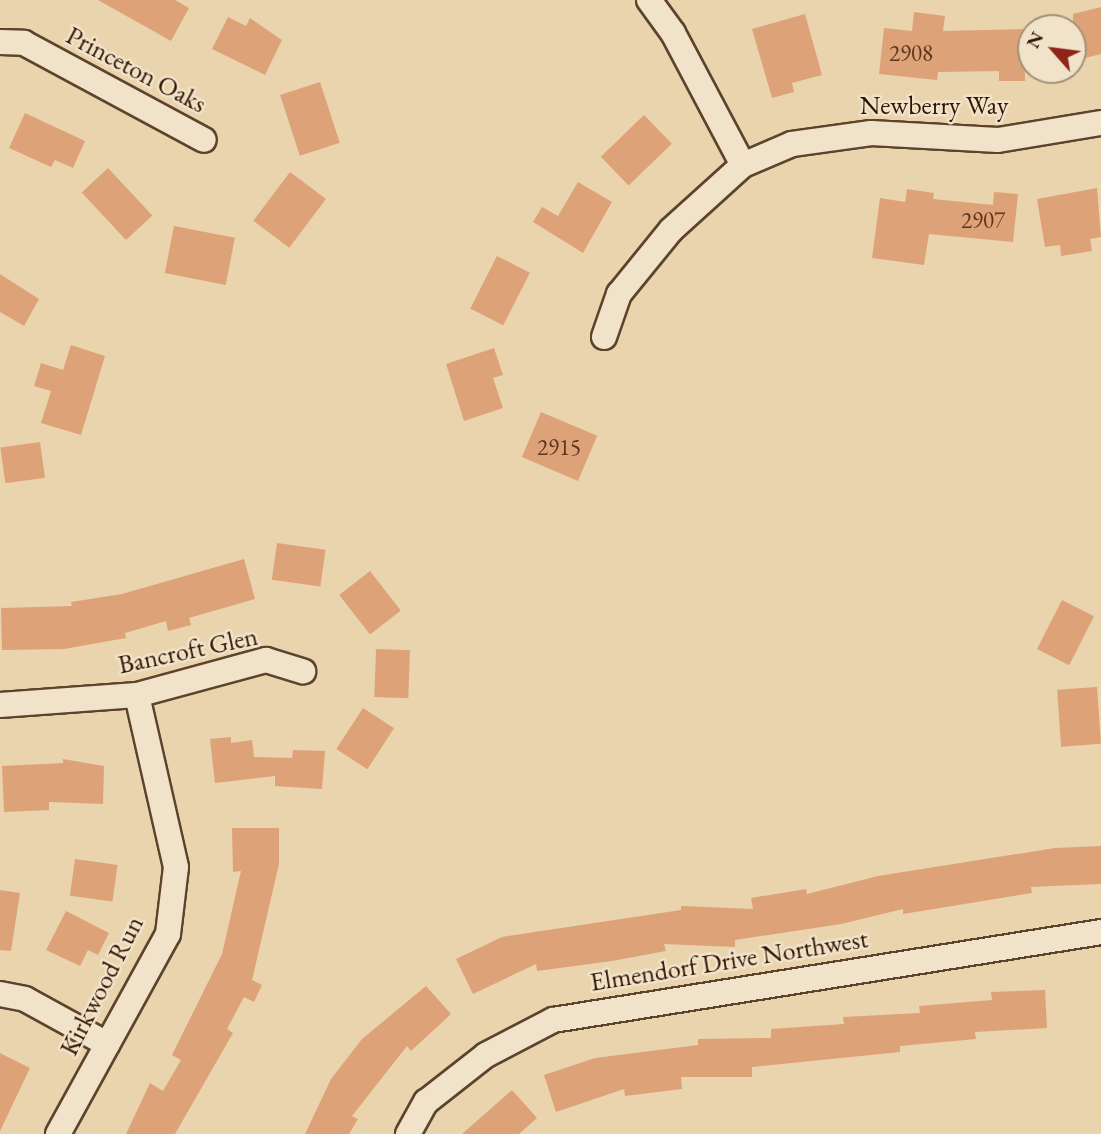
<!DOCTYPE html>
<style>
body{margin:0}
#map{position:relative;width:1101px;height:1134px;overflow:hidden;background:#e9d4ae;font-family:"EB Garamond",serif}
div>[style]{position:absolute}
.building>*{inset:0;background:#dea278;transform-origin:0 0}
.roads{filter:drop-shadow(2px 0 #5e432c) drop-shadow(-2px 0 #5e432c) drop-shadow(0 2px #5e432c) drop-shadow(0 -2px #5e432c)}
.minor>*{height:24px;margin:-12px;padding:0 12px;transform-origin:12px;border-radius:12px;background:#f1e3ca}
span{translate:-50% -50%;white-space:nowrap;text-align:center;line-height:1.15;-webkit-text-stroke:5px #f1e3ca;paint-order:stroke}
.number-label{font-size:23px;color:#5c371e}
.number-label span{-webkit-text-stroke-width:0}
.street-label{font-size:26px;color:#301300}
.north{position:absolute;left:1017px;top:14px;width:70px;height:70px;box-sizing:border-box;background:#f1e3ca;border:2px solid #a49079;border-radius:50%;rotate:298deg;font-size:19px;font-weight:700;line-height:28px;text-align:center;color:#301300}
.north::after{content:'';display:block;margin:auto;width:24px;height:32px;background:#8f2418;clip-path:polygon(50% 0,100% 100%,50% 72%,0 100%)}
</style>
<div id="map">
<div class="building">
<i style="clip-path:polygon(98px 0,175px 0,189px 8px,171px 41px)"></i>
<i style="clip-path:polygon(1101px 7px,1101px 54px,1073px 61px,1073px 14px)"></i>
<i style="clip-path:polygon(914px 12px,945px 16px,943px 31px,1024px 29px,1025px 81px,999px 81px,999px 71px,938px 72px,937px 80px,879px 74px,884px 28px,912px 31px)"></i>
<i style="clip-path:polygon(805px 14px,822px 75px,792px 83px,794px 92px,772px 98px,752px 29px)"></i>
<i style="clip-path:polygon(228px 17px,246px 26px,250px 18px,282px 40px,265px 75px,212px 49px)"></i>
<i style="left:320px;top:82px;width:64px;height:42px;rotate:72deg"></i>
<i style="clip-path:polygon(25px 113px,85px 141px,73px 168px,55px 160px,51px 167px,9px 148px)"></i>
<i style="left:644px;top:115px;width:40px;height:60px;rotate:46deg"></i>
<i style="left:108px;top:168px;width:65px;height:36px;rotate:47deg"></i>
<i style="left:290px;top:172px;width:45px;height:61px;rotate:37deg"></i>
<i style="clip-path:polygon(578px 182px,612px 202px,583px 253px,533px 222px,542px 207px,558px 216px)"></i>
<i style="clip-path:polygon(1097px 188px,1101px 237px,1090px 239px,1092px 251px,1061px 256px,1060px 245px,1045px 247px,1037px 199px)"></i>
<i style="clip-path:polygon(907px 189px,934px 193px,933px 199px,993px 205px,994px 192px,1018px 194px,1013px 242px,929px 234px,924px 265px,872px 258px,880px 198px,905px 202px)"></i>
<i style="left:174px;top:226px;width:62px;height:48px;rotate:11deg"></i>
<i style="left:497px;top:256px;width:37px;height:59px;rotate:27deg"></i>
<i style="clip-path:polygon(0 274px,39px 299px,24px 326px,0 312px)"></i>
<i style="clip-path:polygon(71px 345px,105px 356px,81px 435px,41px 423px,51px 391px,34px 386px,41px 363px,63px 370px)"></i>
<i style="clip-path:polygon(494px 348px,503px 375px,493px 378px,503px 408px,464px 421px,446px 364px)"></i>
<i style="left:541px;top:412px;width:61px;height:49px;rotate:23deg"></i>
<i style="left:40px;top:442px;width:36px;height:40px;rotate:82deg"></i>
<i style="left:277px;top:543px;width:49px;height:37px;rotate:8deg"></i>
<i style="clip-path:polygon(244px 559px,255px 599px,189px 618px,191px 625px,168px 631px,166px 621px,125px 633px,126px 638px,64px 649px,2px 650px,1px 608px,72px 606px,71px 602px,122px 594px)"></i>
<i style="left:370px;top:571px;width:50px;height:39px;rotate:52deg"></i>
<i style="left:1062px;top:600px;width:36px;height:55px;rotate:27deg"></i>
<i style="left:376px;top:649px;width:34px;height:48px;rotate:2deg"></i>
<i style="left:1097px;top:687px;width:57px;height:40px;rotate:86deg"></i>
<i style="left:363px;top:708px;width:37px;height:49px;rotate:33deg"></i>
<i style="clip-path:polygon(231px 737px,231px 743px,252px 740px,254px 757px,292px 758px,293px 750px,325px 751px,322px 789px,275px 786px,275px 776px,215px 783px,210px 739px)"></i>
<i style="clip-path:polygon(63px 759px,104px 766px,103px 804px,49px 802px,49px 810px,4px 812px,2px 766px,63px 763px)"></i>
<i style="clip-path:polygon(232px 828px,279px 828px,279px 864px,252px 980px,262px 985px,254px 1002px,244px 997px,227px 1029px,233px 1033px,175px 1134px,126px 1134px,150px 1083px,163px 1091px,181px 1060px,172px 1055px,222px 954px,241px 871px,233px 872px)"></i>
<i style="clip-path:polygon(1101px 846px,1101px 884px,1031px 887px,1032px 893px,903px 914px,903px 909px,841px 924px,735px 940px,735px 947px,664px 944px,666px 951px,612px 961px,537px 971px,536px 964px,473px 994px,456px 959px,502px 937px,681px 910px,681px 906px,753px 909px,751px 898px,806px 889px,807px 894px,878px 876px,1055px 848px)"></i>
<i style="left:75px;top:859px;width:43px;height:37px;rotate:8deg"></i>
<i style="clip-path:polygon(0 890px,20px 893px,11px 951px,0 950px)"></i>
<i style="clip-path:polygon(66px 911px,109px 933px,98px 955px,88px 950px,80px 966px,46px 950px)"></i>
<i style="clip-path:polygon(426px 986px,451px 1014px,411px 1051px,407px 1046px,352px 1116px,358px 1119px,349px 1134px,305px 1134px,331px 1079px,362px 1039px)"></i>
<i style="clip-path:polygon(1045px 990px,1047px 1028px,975px 1032px,976px 1039px,900px 1046px,900px 1052px,752px 1067px,752px 1077px,681px 1077px,682px 1089px,625px 1096px,624px 1089px,556px 1112px,544px 1075px,595px 1058px,698px 1045px,698px 1039px,771px 1038px,771px 1029px,844px 1024px,843px 1017px,920px 1013px,919px 1006px,992px 1000px,991px 992px)"></i>
<i style="clip-path:polygon(0 1053px,30px 1068px,0 1131px)"></i>
<i style="clip-path:polygon(512px 1090px,537px 1118px,519px 1134px,462px 1134px)"></i>
</div>
<div class="roads">
<div class="minor">
<i style="left:649px;top:0;width:41px;rotate:54deg"></i>
<i style="left:673px;top:33px;width:149px;rotate:62.1deg"></i>
<i style="left:0;top:42px;width:24px;rotate:2deg"></i>
<i style="left:24px;top:43px;width:204px;rotate:28.3deg"></i>
<i style="left:604px;top:337px;width:46px;rotate:-70.8deg"></i>
<i style="left:619px;top:294px;width:82px;rotate:-50.9deg"></i>
<i style="left:671px;top:230px;width:97px;rotate:-42.1deg"></i>
<i style="left:743px;top:165px;width:53px;rotate:-23.2deg"></i>
<i style="left:792px;top:144px;width:80px;rotate:-7.9deg"></i>
<i style="left:871px;top:133px;width:127px;rotate:3.2deg"></i>
<i style="left:998px;top:140px;width:104px;rotate:-9.4deg"></i>
<i style="left:0;top:705px;width:137px;rotate:-4.2deg"></i>
<i style="left:137px;top:695px;width:134px;rotate:-15.2deg"></i>
<i style="left:266px;top:660px;width:39px;rotate:17deg"></i>
<i style="left:0;top:994px;width:25px;rotate:11deg"></i>
<i style="left:25px;top:999px;width:94px;rotate:28.8deg"></i>
<i style="left:58px;top:1134px;width:228px;rotate:-61.2deg"></i>
<i style="left:168px;top:934px;width:67px;rotate:-83.2deg"></i>
<i style="left:176px;top:867px;width:176px;rotate:-102.8deg"></i>
<i style="left:408px;top:1134px;width:37px;rotate:-61deg"></i>
<i style="left:426px;top:1102px;width:76px;rotate:-38.1deg"></i>
<i style="left:486px;top:1055px;width:76px;rotate:-27.6deg"></i>
<i style="left:553px;top:1020px;width:555px;rotate:-9.12deg"></i>
</div>
</div>
<div class="number-label">
<span style="left:911px;top:53px">2908</span>
<span style="left:983px;top:220px">2907</span>
<span style="left:559px;top:447px">2915</span>
</div>
<div class="street-label">
<span style="left:136px;top:70px;rotate:28deg">Princeton Oaks</span>
<span style="left:934px;top:106px">Newberry Way</span>
<span style="left:188px;top:651px;rotate:-12deg">Bancroft Glen</span>
<span style="left:729px;top:961px;rotate:-9deg">Elmendorf Drive Northwest</span>
<span style="left:102px;top:986px;rotate:-63deg">Kirkwood Run</span>
</div>
<div class="north">N</div>
</div>
